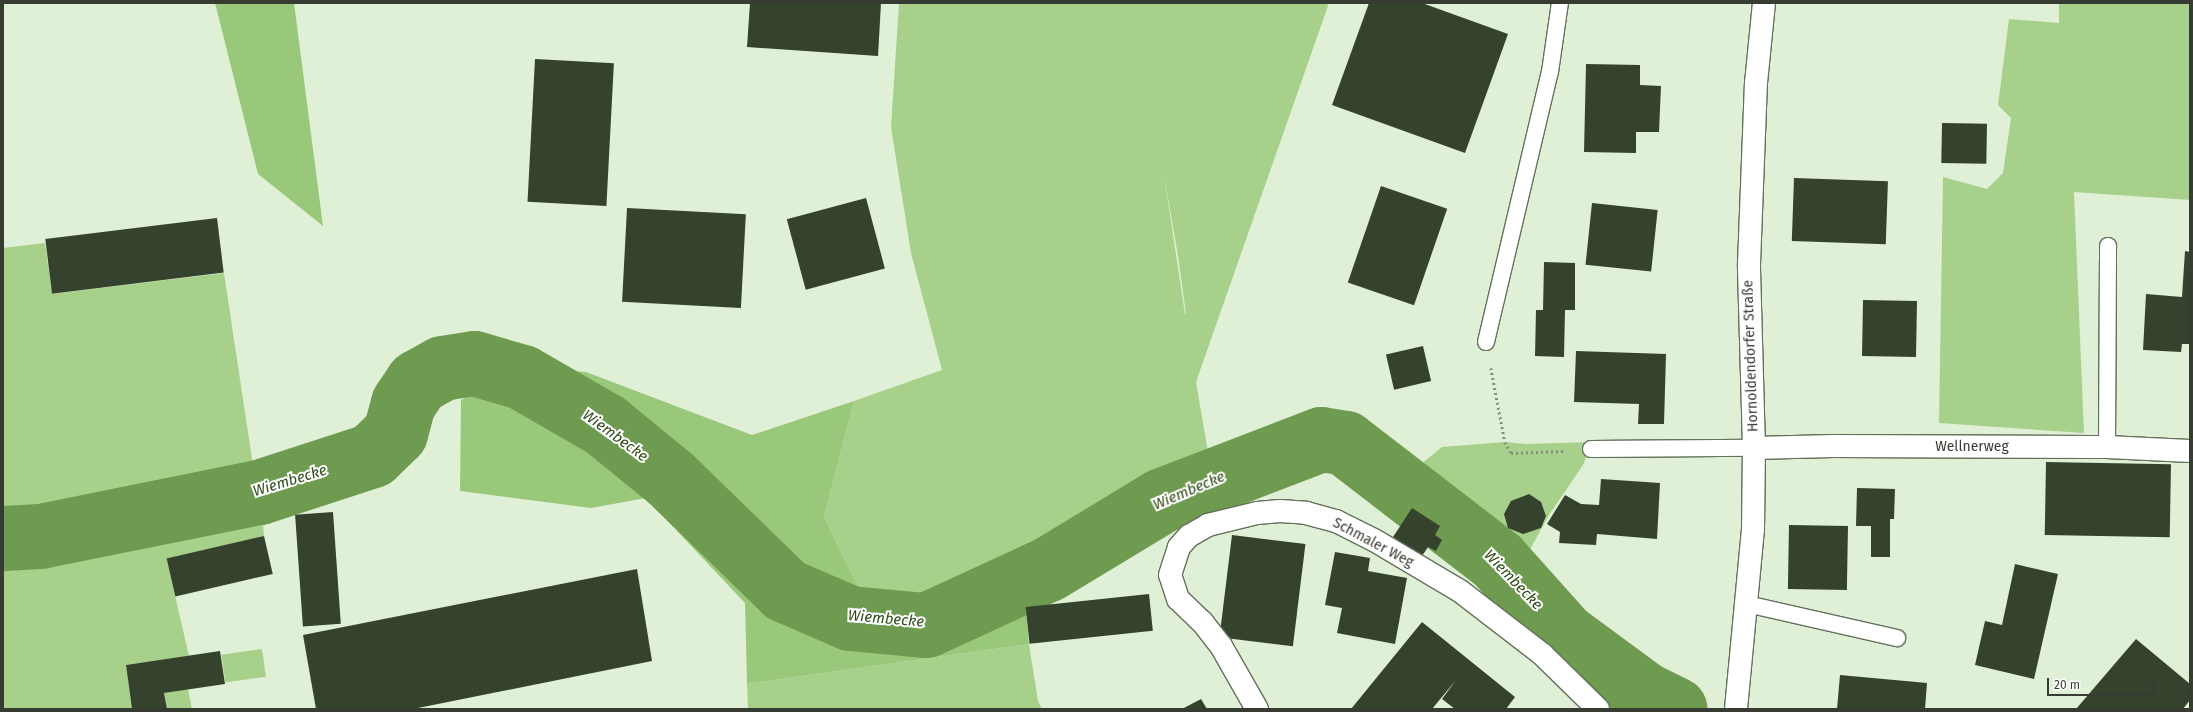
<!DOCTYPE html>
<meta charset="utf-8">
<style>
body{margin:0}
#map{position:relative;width:2193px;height:712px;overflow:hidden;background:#e0f0d6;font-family:"Fira Sans",sans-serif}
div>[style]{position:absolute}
.green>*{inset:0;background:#a7d18a;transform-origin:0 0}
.forest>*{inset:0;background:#9ac87a}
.river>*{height:65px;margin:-32.5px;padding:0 32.5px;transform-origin:32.5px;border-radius:32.5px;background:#6f9b50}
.building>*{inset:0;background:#35422d;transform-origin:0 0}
.path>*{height:2.5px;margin-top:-1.25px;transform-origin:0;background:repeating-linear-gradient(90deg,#838e7d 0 2px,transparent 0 5px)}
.roads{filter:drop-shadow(1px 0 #63715b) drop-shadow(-1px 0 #63715b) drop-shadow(0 1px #63715b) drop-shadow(0 -1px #63715b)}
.service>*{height:16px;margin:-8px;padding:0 8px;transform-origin:8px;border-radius:8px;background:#fff}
.minor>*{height:22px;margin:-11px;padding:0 11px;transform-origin:11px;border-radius:11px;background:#fff}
.tertiary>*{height:22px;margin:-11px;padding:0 11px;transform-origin:11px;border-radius:11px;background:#fff}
span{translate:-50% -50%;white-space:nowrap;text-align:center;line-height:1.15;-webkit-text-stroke:4px #fff;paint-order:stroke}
.street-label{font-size:14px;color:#363c32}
.water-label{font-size:15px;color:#304d18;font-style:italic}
.frame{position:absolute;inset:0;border:4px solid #363c32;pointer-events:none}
.scale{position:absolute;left:2047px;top:678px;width:108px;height:18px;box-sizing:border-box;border:2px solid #363c32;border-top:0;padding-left:5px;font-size:12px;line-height:14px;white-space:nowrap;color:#363c32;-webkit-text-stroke:3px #fff;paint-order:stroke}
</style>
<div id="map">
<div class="green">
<i style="clip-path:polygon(evenodd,899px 3px,1329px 3px,1196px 382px,1208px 452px,949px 593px,870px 611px,824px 517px,854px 401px,942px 370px,911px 253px,891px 127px,899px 3px,1164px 175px,1178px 256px,1186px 314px,1185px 314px,1164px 175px)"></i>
<i style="clip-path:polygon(2059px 3px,2190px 3px,2190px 200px,2074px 192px,2084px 433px,1939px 423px,1943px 177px,1987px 189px,2003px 173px,2011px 118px,1998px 105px,2009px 19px,2059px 23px)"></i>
<i style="clip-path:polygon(45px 243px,52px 294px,224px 273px,255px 479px,27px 525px,3px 526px,3px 248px)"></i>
<i style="clip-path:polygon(1505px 442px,1525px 444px,1592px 442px,1583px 465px,1549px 515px,1523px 562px,1448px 494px,1421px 464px,1442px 447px)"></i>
<i style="clip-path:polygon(262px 507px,264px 536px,167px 561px,189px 656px,126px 665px,132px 709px,3px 709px,3px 545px,104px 540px)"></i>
<i style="clip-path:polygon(1029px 644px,1038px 701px,1042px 709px,748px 709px,747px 684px)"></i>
<i style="left:262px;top:649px;width:28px;height:41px;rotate:82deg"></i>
<i style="clip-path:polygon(188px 689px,192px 709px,167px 709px,164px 693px)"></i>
</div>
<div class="forest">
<i style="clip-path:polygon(215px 3px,294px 3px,323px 226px,258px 174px)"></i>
<i style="clip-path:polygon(518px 367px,586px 372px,752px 435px,854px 401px,824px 517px,870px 611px,949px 593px,1208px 452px,1214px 497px,1026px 606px,1029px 644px,747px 684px,745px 603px,646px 498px,591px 508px,460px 491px,461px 400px)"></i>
</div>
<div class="river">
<i style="left:3px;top:538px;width:37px;rotate:-3deg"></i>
<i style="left:40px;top:536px;width:223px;rotate:-11.4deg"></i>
<i style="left:259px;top:492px;width:119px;rotate:-18.1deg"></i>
<i style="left:372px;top:455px;width:32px;rotate:-44deg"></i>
<i style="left:395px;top:433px;width:31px;rotate:-75deg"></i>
<i style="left:403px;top:403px;width:25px;rotate:-56deg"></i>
<i style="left:417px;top:382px;width:29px;rotate:-29deg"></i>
<i style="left:442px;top:368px;width:32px;rotate:-9deg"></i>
<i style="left:474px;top:363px;width:50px;rotate:16.3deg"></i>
<i style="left:522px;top:377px;width:96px;rotate:30deg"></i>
<i style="left:605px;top:425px;width:84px;rotate:39.2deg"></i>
<i style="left:670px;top:478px;width:161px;rotate:44.2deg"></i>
<i style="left:785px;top:590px;width:71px;rotate:23.3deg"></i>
<i style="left:850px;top:618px;width:76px;rotate:5.3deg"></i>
<i style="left:926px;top:625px;width:134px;rotate:-24.7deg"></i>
<i style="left:1048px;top:569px;width:133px;rotate:-31.2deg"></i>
<i style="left:1162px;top:500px;width:170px;rotate:-21deg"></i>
<i style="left:1321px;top:439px;width:24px;rotate:9deg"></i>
<i style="left:1345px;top:443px;width:192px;rotate:37.6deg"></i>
<i style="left:1497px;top:560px;width:101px;rotate:48.2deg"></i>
<i style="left:1564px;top:635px;width:99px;rotate:36.4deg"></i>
<i style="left:1644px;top:694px;width:34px;rotate:26deg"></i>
</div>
<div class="building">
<i style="clip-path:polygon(750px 3px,881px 3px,878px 56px,747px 47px)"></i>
<i style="clip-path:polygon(1369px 3px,1422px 3px,1508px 34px,1465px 153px,1332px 105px)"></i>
<i style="left:535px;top:59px;width:79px;height:143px;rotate:3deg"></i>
<i style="clip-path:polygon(1586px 64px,1640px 65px,1640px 85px,1661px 86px,1659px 132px,1636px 132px,1636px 153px,1584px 152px)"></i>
<i style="left:1942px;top:123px;width:45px;height:40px;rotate:1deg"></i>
<i style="left:1794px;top:178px;width:94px;height:63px;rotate:2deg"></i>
<i style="left:1381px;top:186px;width:70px;height:102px;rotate:19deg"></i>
<i style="left:866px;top:198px;width:73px;height:82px;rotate:75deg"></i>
<i style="left:1592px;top:203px;width:66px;height:62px;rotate:6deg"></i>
<i style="left:627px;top:208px;width:119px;height:94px;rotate:3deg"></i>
<i style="left:217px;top:218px;width:55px;height:173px;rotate:83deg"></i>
<i style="clip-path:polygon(2185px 251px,2190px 252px,2190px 344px,2182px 344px,2181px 352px,2143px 350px,2146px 294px,2182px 297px)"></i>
<i style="clip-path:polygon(1544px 262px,1575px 263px,1575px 310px,1565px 310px,1564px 357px,1535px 356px,1536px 310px,1543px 310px)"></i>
<i style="left:1863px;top:300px;width:54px;height:56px;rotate:1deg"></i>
<i style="left:1423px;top:346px;width:36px;height:38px;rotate:77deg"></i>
<i style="clip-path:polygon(1576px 351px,1666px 354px,1664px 424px,1638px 424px,1639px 404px,1574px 402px)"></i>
<i style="left:2046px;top:462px;width:125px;height:73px;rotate:1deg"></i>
<i style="clip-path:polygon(1601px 479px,1660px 483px,1657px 539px,1597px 534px,1596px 545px,1559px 543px,1560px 532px,1547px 524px,1565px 495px,1581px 504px,1599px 505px)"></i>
<i style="clip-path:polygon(1857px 488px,1895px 489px,1894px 519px,1890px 519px,1890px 557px,1871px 557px,1871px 526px,1856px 526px)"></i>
<i style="clip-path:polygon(1529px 494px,1541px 502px,1546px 516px,1541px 528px,1523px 534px,1508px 528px,1504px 514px,1511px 501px)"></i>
<i style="clip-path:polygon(1412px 508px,1440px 526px,1435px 535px,1442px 540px,1436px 551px,1428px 547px,1422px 556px,1393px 537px)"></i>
<i style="left:333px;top:512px;width:112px;height:38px;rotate:86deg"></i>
<i style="left:1789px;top:525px;width:59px;height:64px;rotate:1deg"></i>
<i style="left:1232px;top:535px;width:74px;height:103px;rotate:7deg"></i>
<i style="left:264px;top:536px;width:39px;height:100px;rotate:77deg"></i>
<i style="clip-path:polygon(1335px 552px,1370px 558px,1368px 571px,1407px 578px,1395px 644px,1337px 633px,1342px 608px,1325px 605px)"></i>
<i style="clip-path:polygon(2015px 564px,2058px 574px,2034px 679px,1975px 665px,1985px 621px,2002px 625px)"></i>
<i style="clip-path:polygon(637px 569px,652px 661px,413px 709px,316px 709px,303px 635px)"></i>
<i style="left:1149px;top:594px;width:37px;height:124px;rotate:84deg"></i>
<i style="clip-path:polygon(1422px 622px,1515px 697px,1506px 709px,1455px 709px,1442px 699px,1456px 680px,1432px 709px,1351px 709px)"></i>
<i style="clip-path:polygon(2136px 639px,2190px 684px,2190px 700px,2183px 709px,2076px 709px)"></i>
<i style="clip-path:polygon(220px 651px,225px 684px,164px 693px,167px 709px,132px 709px,126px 665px)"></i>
<i style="clip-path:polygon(1840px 675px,1927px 683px,1925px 709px,1837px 709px)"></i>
<i style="clip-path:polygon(1201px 699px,1207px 709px,1182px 709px)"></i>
</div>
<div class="path">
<i style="left:1491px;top:368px;width:75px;rotate:79.3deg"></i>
<i style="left:1505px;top:442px;width:13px;rotate:61deg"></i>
<i style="left:1511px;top:453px;width:53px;rotate:-2.2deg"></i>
</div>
<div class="roads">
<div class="service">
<i style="left:1486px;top:342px;width:277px;rotate:-76.7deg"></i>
<i style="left:1550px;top:72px;width:70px;rotate:-81.8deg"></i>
<i style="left:2107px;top:447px;width:201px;rotate:-89.7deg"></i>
<i style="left:1591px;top:449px;width:163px;rotate:-0.4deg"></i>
<i style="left:1747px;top:604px;width:154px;rotate:12.8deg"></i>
</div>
<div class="minor">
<i style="left:1754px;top:448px;width:79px;rotate:-1.5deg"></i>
<i style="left:1833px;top:446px;width:274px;rotate:0.2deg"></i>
<i style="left:2107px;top:447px;width:83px;rotate:2.8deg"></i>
<i style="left:1257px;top:709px;width:73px;rotate:-119.7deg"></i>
<i style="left:1221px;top:646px;width:31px;rotate:-128deg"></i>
<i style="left:1202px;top:622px;width:33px;rotate:-136deg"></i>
<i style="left:1178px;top:599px;width:25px;rotate:-108deg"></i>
<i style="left:1170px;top:575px;width:29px;rotate:-72deg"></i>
<i style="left:1179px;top:547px;width:15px;rotate:-48deg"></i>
<i style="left:1189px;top:536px;width:22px;rotate:-30deg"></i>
<i style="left:1208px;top:525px;width:50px;rotate:-13.8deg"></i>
<i style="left:1257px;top:513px;width:23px;rotate:-5deg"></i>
<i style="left:1280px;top:511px;width:26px;rotate:4deg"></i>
<i style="left:1306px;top:513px;width:31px;rotate:15deg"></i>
<i style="left:1336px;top:521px;width:42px;rotate:26.6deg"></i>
<i style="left:1374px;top:540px;width:100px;rotate:30.7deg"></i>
<i style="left:1460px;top:591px;width:105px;rotate:37.6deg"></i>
<i style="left:1543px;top:655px;width:77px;rotate:44.5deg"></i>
</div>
<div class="tertiary">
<i style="left:1736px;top:709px;width:181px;rotate:-84.6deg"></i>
<i style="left:1753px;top:529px;width:81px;rotate:-89.3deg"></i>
<i style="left:1754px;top:448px;width:184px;rotate:-91.6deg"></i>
<i style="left:1749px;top:264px;width:181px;rotate:-87.8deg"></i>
<i style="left:1756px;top:83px;width:80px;rotate:-84.3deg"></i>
</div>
</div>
<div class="street-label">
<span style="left:1751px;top:356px;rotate:-92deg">Hornoldendorfer Straße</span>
<span style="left:1972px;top:447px">Wellnerweg</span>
<span style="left:1373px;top:543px;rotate:28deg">Schmaler Weg</span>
</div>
<div class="water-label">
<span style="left:615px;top:436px;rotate:36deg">Wiembecke</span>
<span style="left:290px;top:481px;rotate:-17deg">Wiembecke</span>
<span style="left:1189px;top:491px;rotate:-23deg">Wiembecke</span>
<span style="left:1513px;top:580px;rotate:46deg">Wiembecke</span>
<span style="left:886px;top:619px;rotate:5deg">Wiembecke</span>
</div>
<div class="frame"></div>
<div class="scale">20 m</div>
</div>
